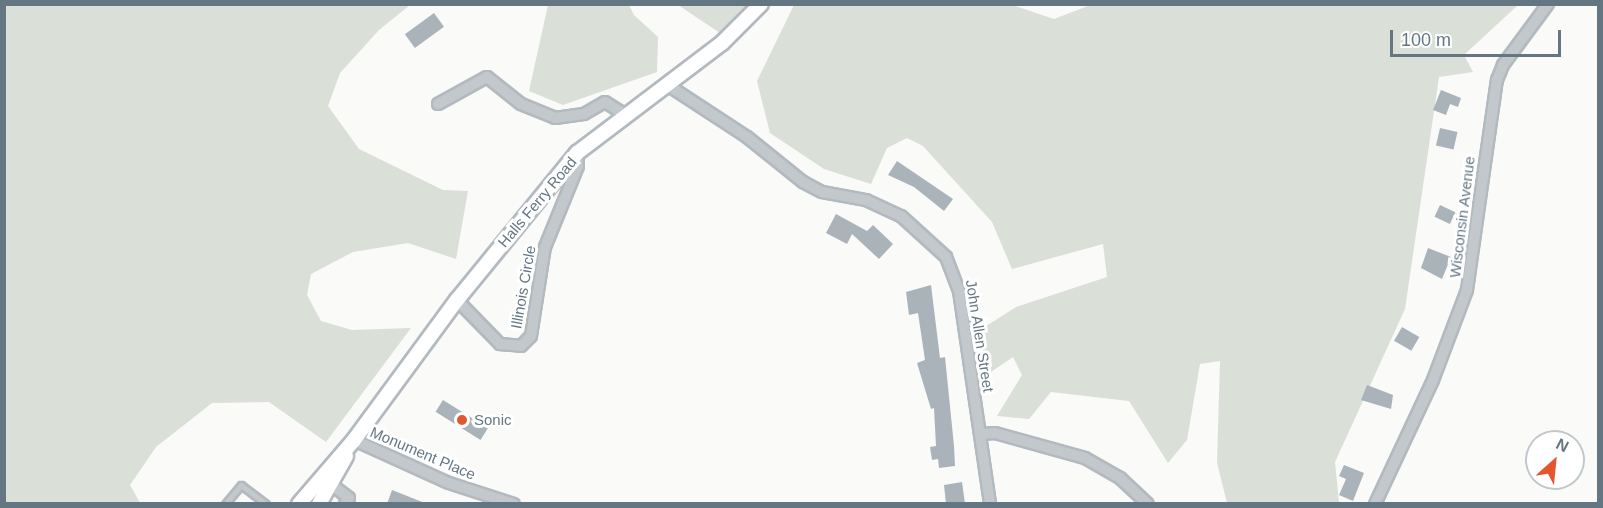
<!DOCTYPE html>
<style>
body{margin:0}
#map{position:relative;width:1603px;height:508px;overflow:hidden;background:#fafaf8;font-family:Helvetica,sans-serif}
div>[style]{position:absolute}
.green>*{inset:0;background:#dadfd7}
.building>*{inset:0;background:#aab3b9;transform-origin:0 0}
.roads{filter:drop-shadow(2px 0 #b3babf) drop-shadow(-2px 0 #b3babf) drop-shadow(0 2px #b3babf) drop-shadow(0 -2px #b3babf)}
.lane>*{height:5px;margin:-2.5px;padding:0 2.5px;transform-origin:2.5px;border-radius:2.5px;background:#c3c8cc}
.street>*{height:10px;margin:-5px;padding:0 5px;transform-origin:5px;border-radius:5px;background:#c3c8cc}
.secondary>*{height:14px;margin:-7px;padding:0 7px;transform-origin:7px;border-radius:7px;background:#fff}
.dots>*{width:16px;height:16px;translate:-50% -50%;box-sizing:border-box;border:3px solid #fff;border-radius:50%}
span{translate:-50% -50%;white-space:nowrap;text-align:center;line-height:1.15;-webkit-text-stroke:6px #fff;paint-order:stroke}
.street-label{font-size:15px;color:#657683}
.poi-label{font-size:15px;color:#657683}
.left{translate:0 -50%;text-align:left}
.frame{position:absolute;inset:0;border:6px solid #657683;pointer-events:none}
.north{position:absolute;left:1525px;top:430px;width:60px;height:60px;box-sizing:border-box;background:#fff;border:2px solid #c1c8cd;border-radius:50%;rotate:27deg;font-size:16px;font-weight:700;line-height:24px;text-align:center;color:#657683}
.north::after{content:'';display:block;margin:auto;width:21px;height:27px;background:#e4572e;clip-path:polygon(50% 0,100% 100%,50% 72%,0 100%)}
.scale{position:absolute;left:1390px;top:30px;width:171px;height:27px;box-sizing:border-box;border:3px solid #657683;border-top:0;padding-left:8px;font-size:18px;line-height:21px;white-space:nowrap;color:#657683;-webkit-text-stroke:4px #fff;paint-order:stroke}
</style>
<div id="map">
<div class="green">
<i style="clip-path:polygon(1093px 4px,1518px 5px,1464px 55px,1473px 72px,1439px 77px,1405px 309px,1335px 462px,1339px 503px,1227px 503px,1217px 463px,1220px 361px,1200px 364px,1187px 440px,1168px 463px,1129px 401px,1051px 392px,1029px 419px,997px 416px,1022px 375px,1013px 357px,982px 378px,983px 328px,1016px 307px,1107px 277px,1103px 244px,1012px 269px,992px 222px,923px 146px,907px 138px,887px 148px,871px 184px,824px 169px,770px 133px,757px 81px,794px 5px,1012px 5px,1054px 19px)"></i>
<i style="clip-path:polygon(4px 5px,410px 5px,379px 30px,340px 73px,328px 106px,359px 149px,443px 190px,468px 191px,456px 259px,408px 243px,353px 252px,311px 274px,307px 295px,321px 321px,352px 330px,411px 328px,326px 442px,269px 402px,212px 403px,156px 447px,130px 485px,140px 503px,5px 503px)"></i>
<i style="clip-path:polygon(548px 5px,629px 5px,634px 15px,658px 37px,657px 72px,563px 105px,529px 91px)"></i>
<i style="clip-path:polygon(678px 5px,750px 4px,750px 5px,720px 33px)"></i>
</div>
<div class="building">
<i style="left:434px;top:13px;width:17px;height:36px;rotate:54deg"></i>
<i style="clip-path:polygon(1441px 90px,1461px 98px,1458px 107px,1450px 104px,1446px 115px,1433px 110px)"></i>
<i style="left:1440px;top:128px;width:18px;height:18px;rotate:13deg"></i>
<i style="clip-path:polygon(897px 161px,953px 199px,944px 211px,914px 187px,888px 175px)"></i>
<i style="left:1440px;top:205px;width:17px;height:13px;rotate:25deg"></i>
<i style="clip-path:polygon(836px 214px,867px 231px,873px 225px,893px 244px,879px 259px,852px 234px,847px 244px,826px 233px)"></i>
<i style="clip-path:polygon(1428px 248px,1451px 257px,1442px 279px,1421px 268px)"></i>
<i style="clip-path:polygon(931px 285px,940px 358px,945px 357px,954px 446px,955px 466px,939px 468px,938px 459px,932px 460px,930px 447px,936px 446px,934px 408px,931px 409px,917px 363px,925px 360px,918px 313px,909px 315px,906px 292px)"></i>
<i style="left:1402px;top:327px;width:20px;height:16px;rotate:30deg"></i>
<i style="clip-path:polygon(1367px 385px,1393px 395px,1391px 409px,1361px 400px)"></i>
<i style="left:443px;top:400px;width:53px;height:14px;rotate:32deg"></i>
<i style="clip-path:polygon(1344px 465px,1364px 473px,1353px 501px,1339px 495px,1346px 479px,1339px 476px)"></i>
<i style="clip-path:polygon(962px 482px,965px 504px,946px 504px,944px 485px)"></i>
<i style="clip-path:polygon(392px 490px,425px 503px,425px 504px,387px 504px)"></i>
</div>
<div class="roads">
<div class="lane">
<i style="left:225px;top:504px;width:25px;rotate:-50deg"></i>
<i style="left:241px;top:485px;width:31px;rotate:37deg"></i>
</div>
<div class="street">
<i style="left:666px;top:84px;width:97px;rotate:33.2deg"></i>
<i style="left:747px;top:137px;width:72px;rotate:38.8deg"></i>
<i style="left:803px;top:182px;width:21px;rotate:28deg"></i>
<i style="left:822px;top:192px;width:45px;rotate:10.3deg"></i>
<i style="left:866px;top:200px;width:38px;rotate:25deg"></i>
<i style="left:901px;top:216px;width:61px;rotate:42.3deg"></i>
<i style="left:946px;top:257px;width:36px;rotate:69deg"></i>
<i style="left:959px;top:291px;width:215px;rotate:81.7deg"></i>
<i style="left:438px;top:104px;width:56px;rotate:-28.9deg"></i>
<i style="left:487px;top:77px;width:43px;rotate:38.5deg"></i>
<i style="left:521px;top:104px;width:37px;rotate:22deg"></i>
<i style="left:555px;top:118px;width:29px;rotate:-8deg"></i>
<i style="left:584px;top:114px;width:24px;rotate:-30deg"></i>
<i style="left:605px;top:102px;width:22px;rotate:32deg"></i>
<i style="left:457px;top:300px;width:62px;rotate:45.7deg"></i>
<i style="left:500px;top:344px;width:21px;rotate:5deg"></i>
<i style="left:521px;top:346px;width:14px;rotate:-45deg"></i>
<i style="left:531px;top:336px;width:90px;rotate:-81.1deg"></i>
<i style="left:545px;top:247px;width:87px;rotate:-67.8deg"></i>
<i style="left:578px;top:166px;width:13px;rotate:-94deg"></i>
<i style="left:980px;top:434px;width:15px;rotate:-4deg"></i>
<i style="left:995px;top:433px;width:93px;rotate:15.5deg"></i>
<i style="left:1085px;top:458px;width:40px;rotate:29.7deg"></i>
<i style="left:1120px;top:478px;width:38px;rotate:43deg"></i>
<i style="left:354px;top:440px;width:104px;rotate:24.4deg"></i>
<i style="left:449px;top:483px;width:68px;rotate:17.9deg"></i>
<i style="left:332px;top:485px;width:21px;rotate:37deg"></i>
<i style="left:349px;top:498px;width:7px;rotate:124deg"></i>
<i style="left:1375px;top:504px;width:137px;rotate:-64.9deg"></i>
<i style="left:1433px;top:380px;width:96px;rotate:-69.3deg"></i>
<i style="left:1467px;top:290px;width:212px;rotate:-81.9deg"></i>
<i style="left:1497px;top:80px;width:16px;rotate:-68deg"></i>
<i style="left:1503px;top:65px;width:76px;rotate:-53.6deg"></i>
</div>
<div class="secondary">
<i style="left:299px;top:504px;width:84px;rotate:-49.3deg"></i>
<i style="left:354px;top:440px;width:174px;rotate:-53.7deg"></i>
<i style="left:457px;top:300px;width:190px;rotate:-50.8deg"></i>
<i style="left:577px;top:153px;width:182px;rotate:-37.2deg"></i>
<i style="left:722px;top:43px;width:55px;rotate:-45deg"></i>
<i style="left:319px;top:504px;width:55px;rotate:-60.6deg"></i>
</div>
</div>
<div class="dots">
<i style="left:462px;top:420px;background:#e4572e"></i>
</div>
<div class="street-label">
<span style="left:537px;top:202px;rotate:-50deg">Halls Ferry Road</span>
<span style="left:1462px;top:217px;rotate:-83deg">Wisconsin Avenue</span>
<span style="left:523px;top:287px;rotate:-80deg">Illinois Circle</span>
<span style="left:980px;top:336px;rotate:81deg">John Allen Street</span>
<span style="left:423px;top:453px;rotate:23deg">Monument Place</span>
</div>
<div class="poi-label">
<span class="left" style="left:474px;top:420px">Sonic</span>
</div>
<div class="frame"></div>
<div class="north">N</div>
<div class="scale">100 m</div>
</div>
